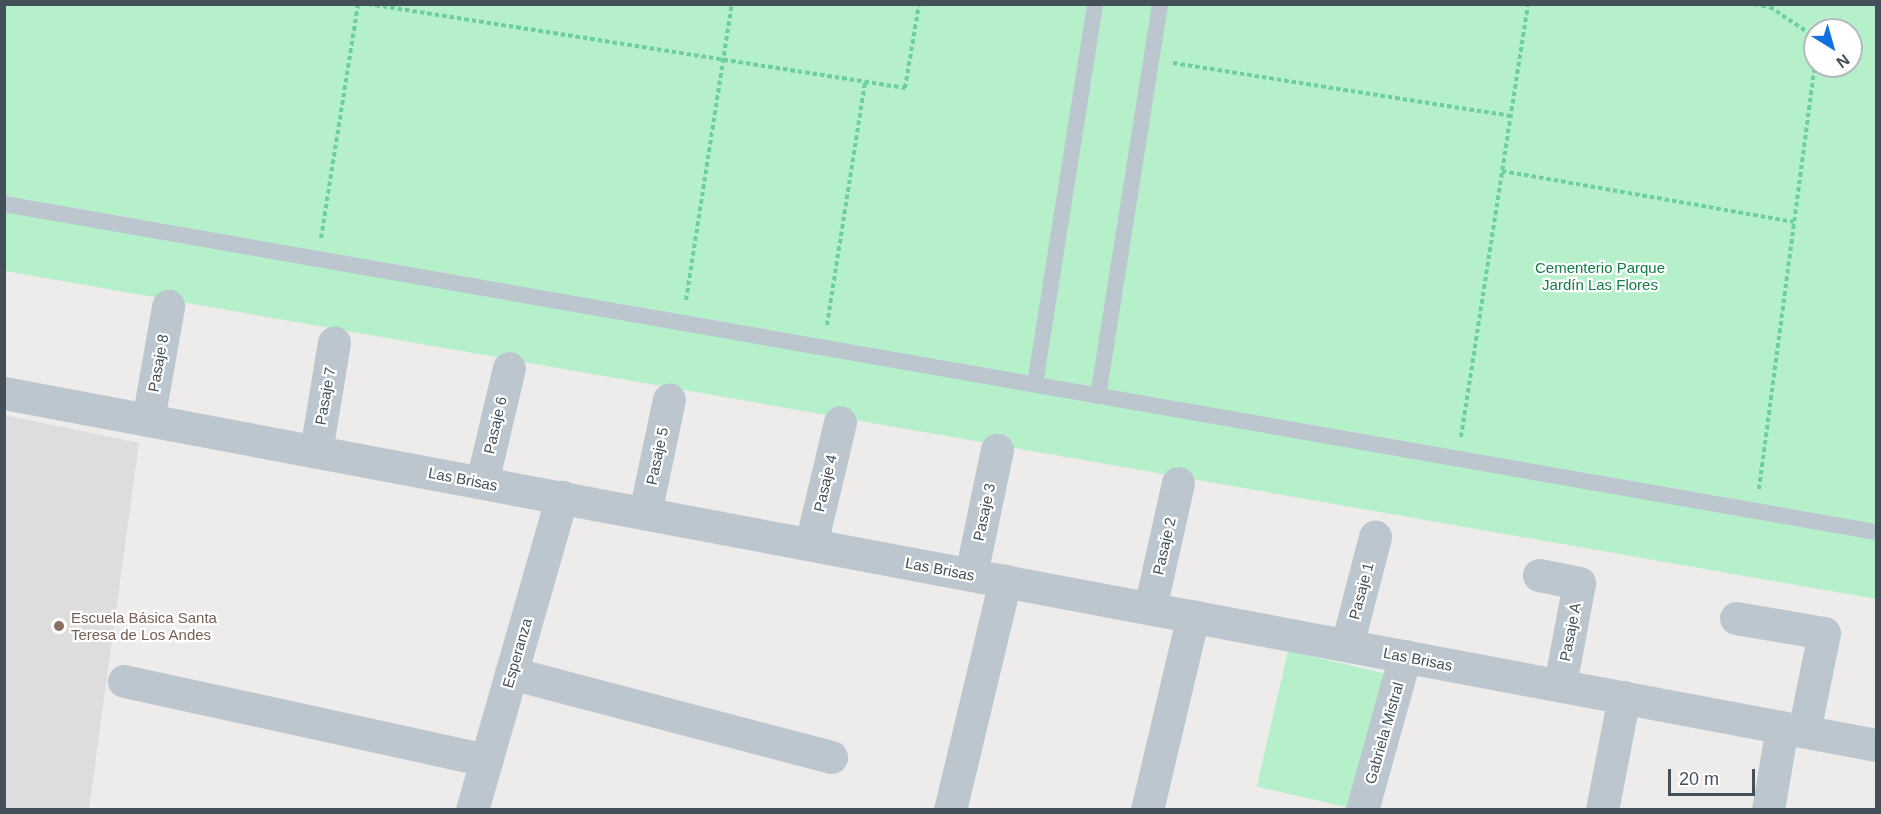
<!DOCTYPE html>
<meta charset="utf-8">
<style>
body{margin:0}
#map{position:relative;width:1881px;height:814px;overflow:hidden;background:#eeebeb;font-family:Arial,sans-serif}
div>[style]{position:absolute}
.education>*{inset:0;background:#dfdcdd}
.green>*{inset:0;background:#b5f0cb;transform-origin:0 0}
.path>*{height:4px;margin-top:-2px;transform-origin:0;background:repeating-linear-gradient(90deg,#6ccf9c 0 4.5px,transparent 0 7.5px)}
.lane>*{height:16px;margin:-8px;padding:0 8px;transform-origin:8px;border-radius:8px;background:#bbc6cf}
.street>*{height:33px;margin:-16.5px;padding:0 16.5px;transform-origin:16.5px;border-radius:16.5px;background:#bbc6cf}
.dots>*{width:16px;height:16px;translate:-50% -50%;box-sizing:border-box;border:3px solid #fff;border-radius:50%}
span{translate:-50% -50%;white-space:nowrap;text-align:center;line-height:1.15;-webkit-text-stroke:4.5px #fff;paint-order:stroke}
.park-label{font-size:15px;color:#127d44}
.street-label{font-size:15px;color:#434f59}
.education-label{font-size:15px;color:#785e54}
.left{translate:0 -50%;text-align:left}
.frame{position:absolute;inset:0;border:6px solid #434f59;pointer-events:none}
.north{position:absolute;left:1803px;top:18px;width:60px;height:60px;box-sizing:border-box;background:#fff;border:2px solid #b4b9bd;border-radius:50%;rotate:143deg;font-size:16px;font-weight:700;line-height:24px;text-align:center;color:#434f59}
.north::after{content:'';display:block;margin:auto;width:21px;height:27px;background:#1071e3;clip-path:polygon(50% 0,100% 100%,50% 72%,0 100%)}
.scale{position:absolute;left:1668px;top:769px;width:87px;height:27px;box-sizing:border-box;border:3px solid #434f59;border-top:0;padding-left:8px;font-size:18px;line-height:21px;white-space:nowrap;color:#434f59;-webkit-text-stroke:4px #fff;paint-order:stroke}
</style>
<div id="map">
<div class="education">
<i style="clip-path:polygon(5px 415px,139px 443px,89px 809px,5px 809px)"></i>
</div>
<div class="green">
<i style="clip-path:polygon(evenodd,4px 5px,1876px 5px,1876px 599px,5px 271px,4px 5px,1815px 30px,1851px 30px,1851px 66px,1815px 66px,1815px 30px)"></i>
<i style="left:1288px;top:651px;width:100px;height:139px;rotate:13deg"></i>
</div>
<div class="path">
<i style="left:368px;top:4px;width:544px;rotate:8.89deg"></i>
<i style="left:905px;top:88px;width:85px;rotate:-80.5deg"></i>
<i style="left:1754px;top:4px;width:16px;rotate:11deg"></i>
<i style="left:1770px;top:7px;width:54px;rotate:33.7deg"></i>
<i style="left:1173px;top:63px;width:341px;rotate:8.9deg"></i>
<i style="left:1502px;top:171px;width:296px;rotate:9.9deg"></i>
<i style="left:321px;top:238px;width:237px;rotate:-81deg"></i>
<i style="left:686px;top:300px;width:300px;rotate:-81.2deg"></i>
<i style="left:827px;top:325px;width:246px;rotate:-81.1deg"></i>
<i style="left:1461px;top:437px;width:438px;rotate:-81.2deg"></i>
<i style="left:1759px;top:489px;width:429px;rotate:-82.5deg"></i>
</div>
<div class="lane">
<i style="left:4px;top:204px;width:1901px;rotate:9.94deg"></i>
<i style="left:1035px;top:384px;width:385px;rotate:-81deg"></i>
<i style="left:1098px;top:396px;width:397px;rotate:-81deg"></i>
</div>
<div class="street">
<i style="left:4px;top:393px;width:1905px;rotate:10.65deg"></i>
<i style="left:148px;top:420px;width:116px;rotate:-80deg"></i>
<i style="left:316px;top:451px;width:110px;rotate:-80.6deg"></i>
<i style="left:482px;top:482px;width:117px;rotate:-76.7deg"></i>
<i style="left:645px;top:513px;width:116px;rotate:-78.1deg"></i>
<i style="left:811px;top:544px;width:125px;rotate:-76.6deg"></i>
<i style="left:971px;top:574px;width:127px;rotate:-78.2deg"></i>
<i style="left:1539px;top:575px;width:41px;rotate:11.3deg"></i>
<i style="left:1579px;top:583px;width:104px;rotate:100.6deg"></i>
<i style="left:1150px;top:608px;width:128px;rotate:-77.4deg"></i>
<i style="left:1736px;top:618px;width:89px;rotate:9.7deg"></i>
<i style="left:1824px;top:633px;width:100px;rotate:101.5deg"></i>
<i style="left:1347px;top:645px;width:112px;rotate:-75.5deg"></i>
<i style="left:511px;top:673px;width:331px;rotate:14.7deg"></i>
<i style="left:124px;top:681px;width:371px;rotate:12.3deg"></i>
<i style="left:472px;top:810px;width:326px;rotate:-74deg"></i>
<i style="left:950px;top:810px;width:236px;rotate:-76.5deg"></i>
<i style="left:1147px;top:810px;width:199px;rotate:-76.7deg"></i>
<i style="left:1362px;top:810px;width:160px;rotate:-74.4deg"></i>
<i style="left:1602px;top:810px;width:115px;rotate:-79deg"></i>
<i style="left:1768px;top:810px;width:84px;rotate:-80.4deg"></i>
</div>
<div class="dots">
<i style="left:59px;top:626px;background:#8d6e63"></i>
</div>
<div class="park-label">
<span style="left:1600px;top:276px">Cementerio Parque<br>Jardín Las Flores</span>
</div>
<div class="street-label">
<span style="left:158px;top:363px;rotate:-80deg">Pasaje 8</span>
<span style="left:325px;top:396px;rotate:-80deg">Pasaje 7</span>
<span style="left:495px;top:425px;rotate:-77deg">Pasaje 6</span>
<span style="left:657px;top:456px;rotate:-78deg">Pasaje 5</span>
<span style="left:463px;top:479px;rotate:11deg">Las Brisas</span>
<span style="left:825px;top:483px;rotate:-77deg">Pasaje 4</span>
<span style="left:984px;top:512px;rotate:-78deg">Pasaje 3</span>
<span style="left:1164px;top:546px;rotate:-77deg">Pasaje 2</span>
<span style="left:940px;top:569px;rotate:11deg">Las Brisas</span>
<span style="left:1361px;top:591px;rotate:-75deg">Pasaje 1</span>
<span style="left:1570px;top:632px;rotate:-79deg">Pasaje A</span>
<span style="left:517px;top:653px;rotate:-74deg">Esperanza</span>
<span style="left:1418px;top:659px;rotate:11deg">Las Brisas</span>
<span style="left:1384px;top:733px;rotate:-74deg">Gabriela Mistral</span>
</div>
<div class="education-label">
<span class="left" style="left:71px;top:626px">Escuela Básica Santa<br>Teresa de Los Andes</span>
</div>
<div class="frame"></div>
<div class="north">N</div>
<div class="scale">20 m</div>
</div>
